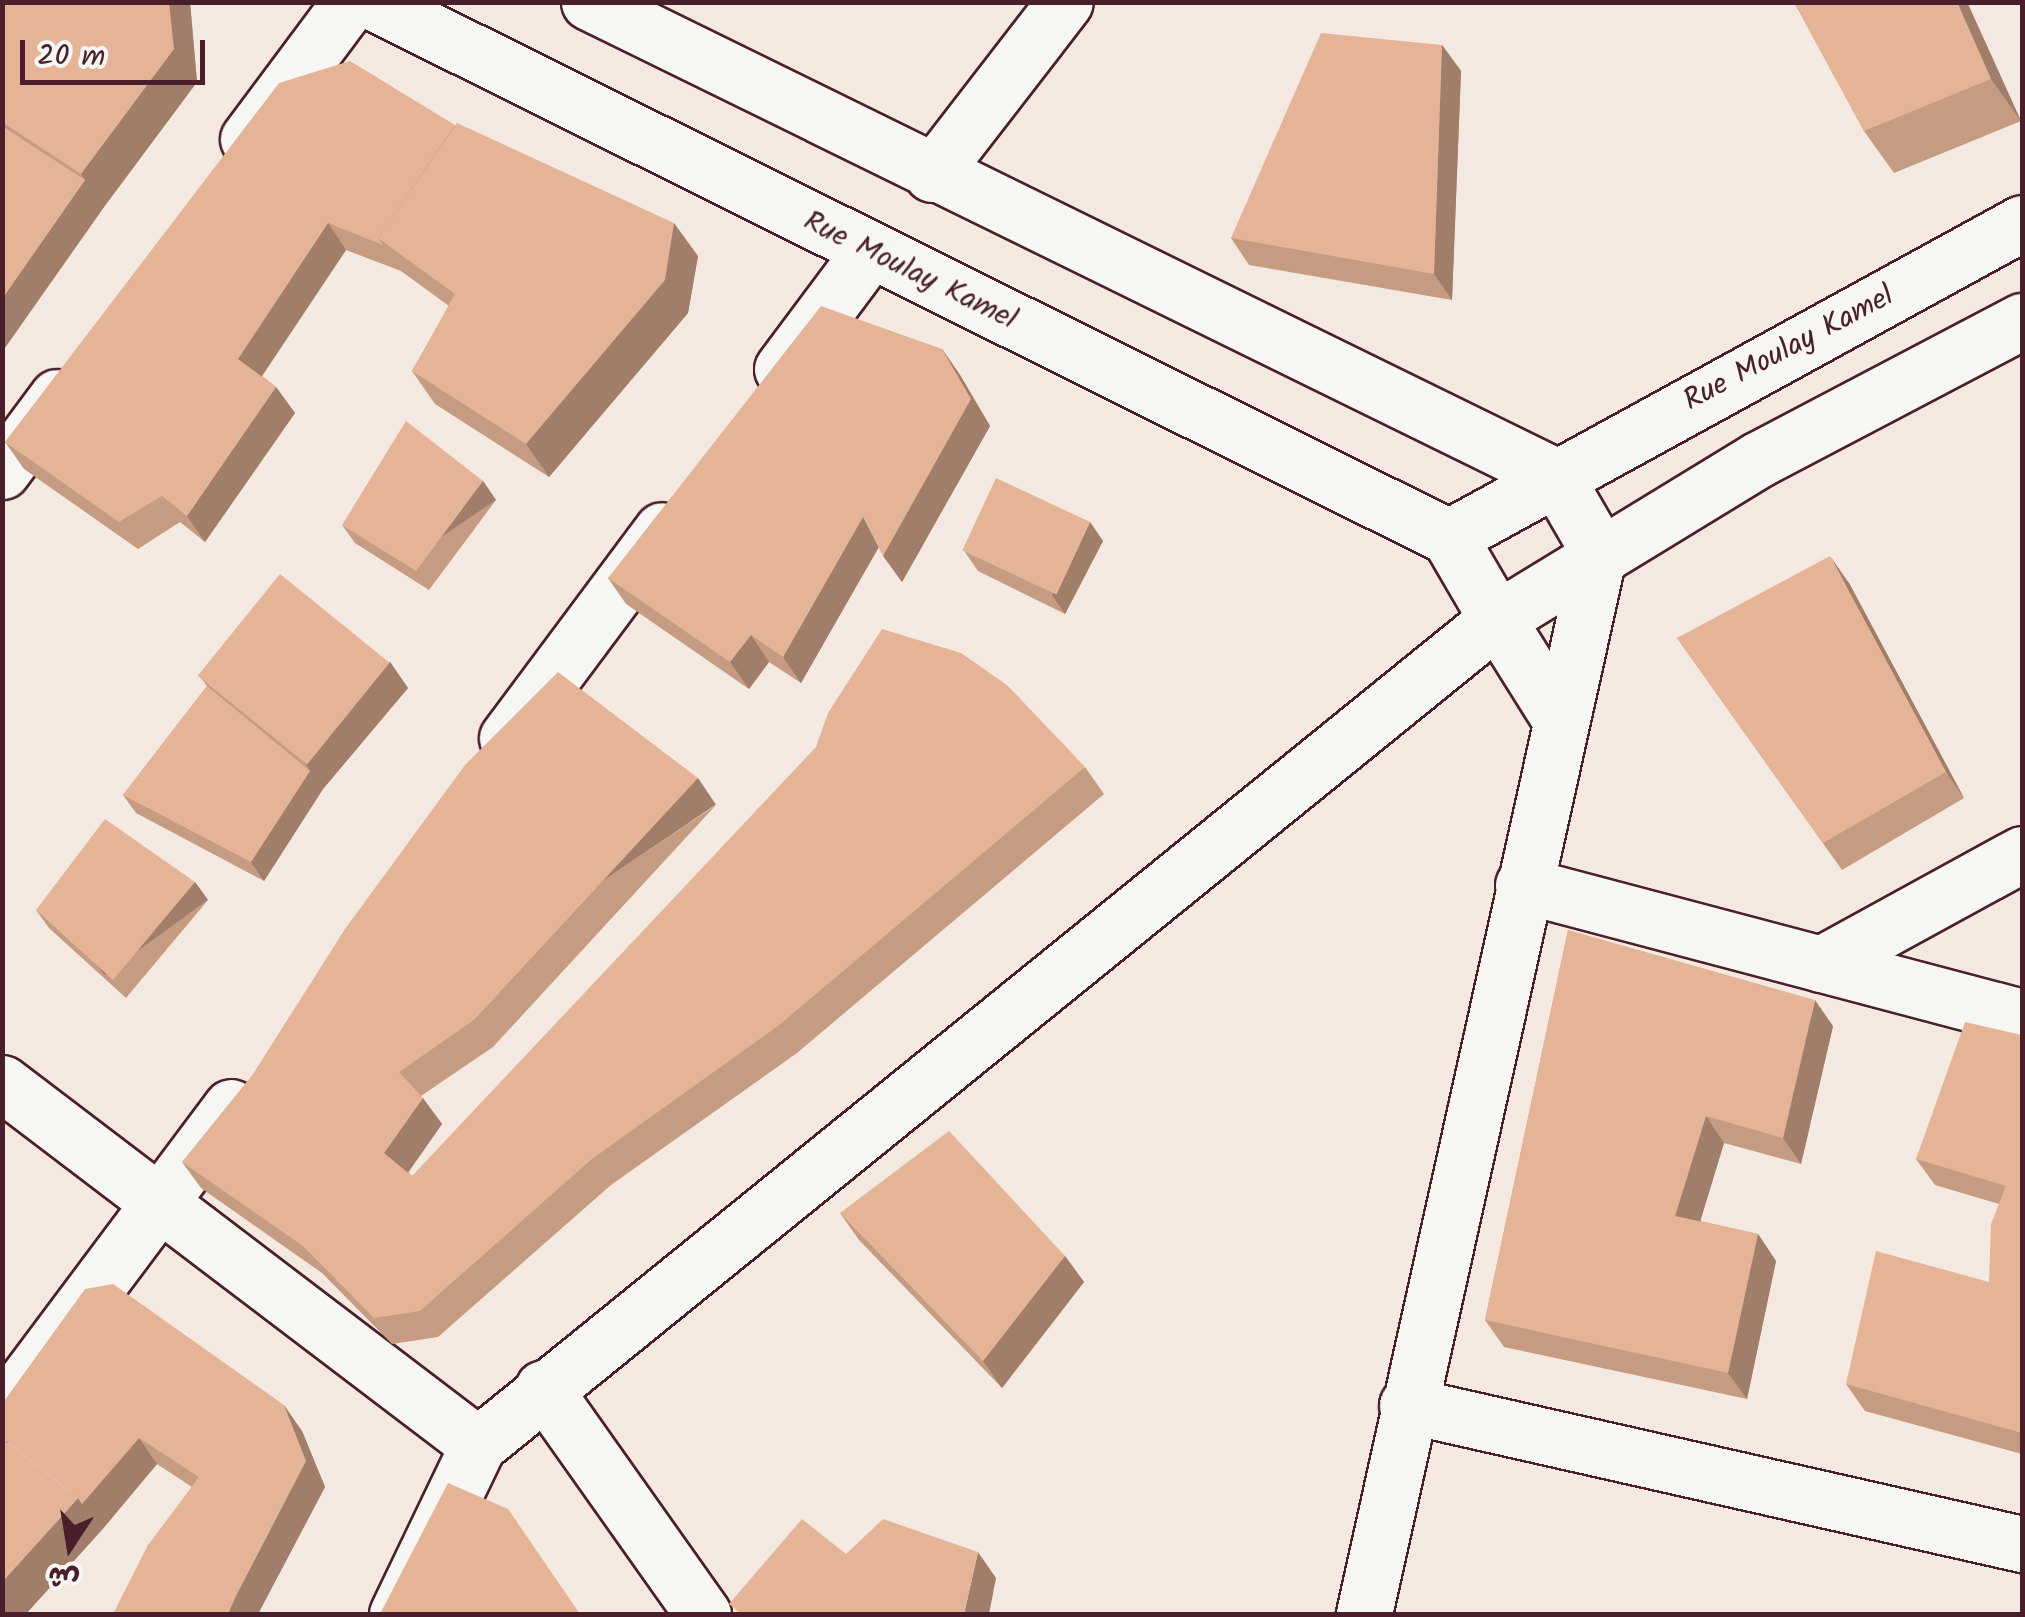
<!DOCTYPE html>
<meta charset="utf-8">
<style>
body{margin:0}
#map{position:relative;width:2025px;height:1617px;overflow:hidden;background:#f3e9e0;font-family:Kalam,"Playpen Sans Arabic",sans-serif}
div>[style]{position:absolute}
.roads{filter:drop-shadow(2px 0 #4a1f2b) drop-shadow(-2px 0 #4a1f2b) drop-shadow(0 2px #4a1f2b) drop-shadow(0 -2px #4a1f2b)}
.street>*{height:55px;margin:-27.5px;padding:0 27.5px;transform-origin:27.5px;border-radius:27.5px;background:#f6f6f2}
.wall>*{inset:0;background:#c59b82}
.shaded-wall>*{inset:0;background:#a07e6a;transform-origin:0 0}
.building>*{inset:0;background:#e5b497;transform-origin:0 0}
span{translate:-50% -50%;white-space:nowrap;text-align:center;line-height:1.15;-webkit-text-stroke:9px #f6f6f2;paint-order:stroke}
.street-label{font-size:30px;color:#4a1f2b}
.frame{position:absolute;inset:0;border:5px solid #4a1f2b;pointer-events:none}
.north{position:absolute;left:20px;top:1497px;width:100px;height:100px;-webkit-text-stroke:8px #f6f6f2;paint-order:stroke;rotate:192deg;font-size:28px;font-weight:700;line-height:40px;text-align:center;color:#4a1f2b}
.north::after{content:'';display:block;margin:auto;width:35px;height:45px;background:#4a1f2b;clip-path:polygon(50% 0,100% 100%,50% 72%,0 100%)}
.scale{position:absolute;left:20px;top:40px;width:185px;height:45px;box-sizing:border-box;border:5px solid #4a1f2b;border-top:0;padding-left:12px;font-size:30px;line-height:35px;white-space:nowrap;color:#4a1f2b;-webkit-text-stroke:8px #f6f6f2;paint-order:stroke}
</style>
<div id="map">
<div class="roads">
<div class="street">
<i style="left:373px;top:2px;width:1202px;rotate:26.44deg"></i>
<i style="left:1449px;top:537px;width:95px;rotate:59.7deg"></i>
<i style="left:1497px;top:619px;width:307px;rotate:-31.4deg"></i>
<i style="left:1759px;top:459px;width:297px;rotate:-27.7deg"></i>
<i style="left:589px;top:2px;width:1076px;rotate:26.14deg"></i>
<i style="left:1555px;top:476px;width:88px;rotate:59.9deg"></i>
<i style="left:1599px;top:552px;width:1088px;rotate:102.48deg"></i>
<i style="left:248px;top:139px;width:171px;rotate:-53.3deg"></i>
<i style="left:932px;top:174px;width:217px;rotate:-52.3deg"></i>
<i style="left:782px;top:369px;width:147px;rotate:-53.3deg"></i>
<i style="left:2px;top:471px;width:92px;rotate:-53.4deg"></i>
<i style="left:1449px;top:537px;width:653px;rotate:-28.72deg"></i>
<i style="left:507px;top:738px;width:259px;rotate:-53.3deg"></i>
<i style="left:1523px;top:885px;width:516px;rotate:14.82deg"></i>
<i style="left:1821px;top:964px;width:229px;rotate:-28.7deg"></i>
<i style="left:2px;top:1083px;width:598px;rotate:37.25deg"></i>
<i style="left:543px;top:1388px;width:277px;rotate:54.7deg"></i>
<i style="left:1407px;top:1405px;width:631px;rotate:12.74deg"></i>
<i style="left:2px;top:1413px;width:382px;rotate:-53.2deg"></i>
<i style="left:397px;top:1614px;width:187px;rotate:-64.4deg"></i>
<i style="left:478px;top:1445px;width:1312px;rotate:-39.03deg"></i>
<i style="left:1497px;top:619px;width:117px;rotate:57.9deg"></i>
</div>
</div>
<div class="wall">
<i style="clip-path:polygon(2px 2px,190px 2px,197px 82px,104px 207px,2px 352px)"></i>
<i style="clip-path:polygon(1794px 2px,1967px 2px,2021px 121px,1894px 173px,1864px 131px)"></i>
<i style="clip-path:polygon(1442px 45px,1461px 71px,1452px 300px,1249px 265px,1231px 238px)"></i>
<i style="clip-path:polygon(455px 125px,698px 256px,688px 313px,549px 477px,435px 404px,412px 371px,449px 306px,401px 271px,346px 250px,262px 376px,276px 387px,295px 413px,205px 542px,180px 522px,138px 549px,24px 469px,5px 442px)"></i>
<i style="clip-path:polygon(942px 349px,960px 375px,990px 426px,902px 582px,879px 547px,801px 683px,769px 662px,749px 689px,626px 604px,608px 578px)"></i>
<i style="clip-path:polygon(483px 481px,496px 500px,429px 590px,355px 543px,342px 525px)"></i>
<i style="clip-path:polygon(1090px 522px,1103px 541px,1065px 614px,978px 571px,965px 552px)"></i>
<i style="clip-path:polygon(1849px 583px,1964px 798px,1842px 870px,1677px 638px)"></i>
<i style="clip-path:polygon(390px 662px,408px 688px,323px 789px,264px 881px,136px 813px,123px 795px,207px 686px,201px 678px)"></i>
<i style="clip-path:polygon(1085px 767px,1104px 794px,797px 1053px,611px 1185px,438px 1337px,392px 1344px,322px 1273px,201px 1188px,182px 1162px,716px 805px,493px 1047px,421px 1096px,442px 1124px,408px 1172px,412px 1176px)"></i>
<i style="clip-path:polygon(195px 882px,208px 900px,126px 998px,49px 928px,36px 910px)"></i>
<i style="clip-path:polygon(1568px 930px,1833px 1026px,1801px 1164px,1724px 1143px,1700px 1221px,1758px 1234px,1776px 1261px,1747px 1399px,1504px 1347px,1485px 1320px)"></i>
<i style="clip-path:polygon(2022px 1035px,2022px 1454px,1865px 1411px,1846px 1384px,1989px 1282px,1999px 1204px,1935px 1185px,1916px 1159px)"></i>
<i style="clip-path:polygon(840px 1213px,1065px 1256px,1084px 1282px,1002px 1388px,859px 1240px)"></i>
<i style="clip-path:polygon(2px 1404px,302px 1431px,325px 1487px,258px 1614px,113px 1614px,192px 1487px,157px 1464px,101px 1531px)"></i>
</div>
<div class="shaded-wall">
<i style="clip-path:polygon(169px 2px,190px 2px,197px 82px,104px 207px,2px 352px,2px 299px,85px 180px,81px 174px)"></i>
<i style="clip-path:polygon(1957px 2px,1967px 2px,2021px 121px,1991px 79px)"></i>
<i style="clip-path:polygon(1442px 45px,1461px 71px,1452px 300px,1434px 274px)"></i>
<i style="clip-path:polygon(328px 223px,346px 250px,256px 385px,238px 359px)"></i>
<i style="clip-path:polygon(674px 223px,698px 256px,688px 313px,549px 477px,526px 444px)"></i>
<i style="clip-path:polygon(942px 349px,960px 375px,990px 426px,902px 582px,883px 556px)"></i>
<i style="clip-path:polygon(276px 387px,295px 413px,205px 542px,187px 516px)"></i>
<i style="left:483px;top:481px;width:23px;height:112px;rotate:56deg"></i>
<i style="clip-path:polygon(863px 517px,881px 543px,801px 683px,783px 657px)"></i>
<i style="clip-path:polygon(1090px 522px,1103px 541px,1065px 614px,1052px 595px)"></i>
<i style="clip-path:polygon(1830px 556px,1849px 583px,1964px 798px,1946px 772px)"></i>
<i style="clip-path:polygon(751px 635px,769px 662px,749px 689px,730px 662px)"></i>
<i style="clip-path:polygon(390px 662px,408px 688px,323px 789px,264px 881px,251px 862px,310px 771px,305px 763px)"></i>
<i style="left:698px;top:778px;width:32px;height:330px;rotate:56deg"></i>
<i style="left:195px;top:882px;width:22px;height:128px;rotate:54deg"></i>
<i style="clip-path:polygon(1815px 1000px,1833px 1026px,1801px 1164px,1783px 1138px)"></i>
<i style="clip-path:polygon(423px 1098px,442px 1124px,403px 1180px,384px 1153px)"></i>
<i style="clip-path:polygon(1706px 1116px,1724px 1143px,1694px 1242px,1675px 1216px)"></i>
<i style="clip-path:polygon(1758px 1234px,1776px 1261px,1747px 1399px,1728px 1373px)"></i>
<i style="clip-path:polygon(1065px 1256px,1084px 1282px,1002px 1388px,983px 1361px)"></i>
<i style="clip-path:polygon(284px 1405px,302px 1431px,325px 1487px,258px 1614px,228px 1614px)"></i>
<i style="clip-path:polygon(139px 1438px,157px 1464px,101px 1531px,82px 1504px)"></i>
<i style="clip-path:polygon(78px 1498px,101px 1531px,26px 1614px,2px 1614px,2px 1582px)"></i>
<i style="clip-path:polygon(978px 1552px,996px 1578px,989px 1614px,964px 1614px)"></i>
</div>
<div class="building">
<i style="clip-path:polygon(2px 2px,169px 2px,174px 49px,81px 174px,2px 122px)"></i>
<i style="clip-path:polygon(1794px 2px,1957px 2px,1991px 79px,1864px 131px)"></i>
<i style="clip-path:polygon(1321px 33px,1442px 45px,1434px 274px,1231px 238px)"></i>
<i style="clip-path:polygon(350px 61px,455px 125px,378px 238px,383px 245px,328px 223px,238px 359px,276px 387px,187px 516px,162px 496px,119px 522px,5px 442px,279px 83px)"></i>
<i style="clip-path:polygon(457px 123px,674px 223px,665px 280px,526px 444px,412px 371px,455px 294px,378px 238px)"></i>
<i style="clip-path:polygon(2px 126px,85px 180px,2px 299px)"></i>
<i style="clip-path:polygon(821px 306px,942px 349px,971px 399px,883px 556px,863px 517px,783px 657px,751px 635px,730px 662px,608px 578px)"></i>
<i style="clip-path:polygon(406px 421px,483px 481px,416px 571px,342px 525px)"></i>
<i style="left:996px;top:478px;width:104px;height:80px;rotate:25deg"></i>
<i style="clip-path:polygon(1830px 556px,1946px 772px,1823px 843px,1677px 638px)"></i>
<i style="left:280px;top:574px;width:141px;height:131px;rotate:39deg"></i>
<i style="clip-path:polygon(882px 629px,961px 653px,1007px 685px,1085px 767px,778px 1026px,592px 1159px,420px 1311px,374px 1318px,303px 1246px,182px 1162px,253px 1074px,345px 929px,465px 765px,558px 672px,698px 778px,474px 1020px,399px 1072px,423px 1098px,384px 1153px,412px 1176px,816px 747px,828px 713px)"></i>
<i style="clip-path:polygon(207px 686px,310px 771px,251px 862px,123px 795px)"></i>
<i style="clip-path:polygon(105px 819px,195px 882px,113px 980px,36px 910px)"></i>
<i style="clip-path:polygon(1568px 930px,1815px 1000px,1783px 1138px,1706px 1116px,1675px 1216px,1758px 1234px,1728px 1373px,1485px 1320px)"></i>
<i style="clip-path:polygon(1965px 1022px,2022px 1035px,2022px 1433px,1846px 1384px,1876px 1251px,1989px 1282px,1991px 1224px,2006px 1186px,1916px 1159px)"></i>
<i style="clip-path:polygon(949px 1131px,1065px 1256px,983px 1361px,840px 1213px)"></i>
<i style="clip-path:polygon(113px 1284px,284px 1405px,306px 1461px,236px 1596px,228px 1614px,113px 1614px,148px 1545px,199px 1477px,139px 1438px,82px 1504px,78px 1498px,2px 1438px,2px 1404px,85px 1289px)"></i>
<i style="clip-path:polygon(2px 1438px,78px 1498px,2px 1582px)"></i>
<i style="clip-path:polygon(448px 1483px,508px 1509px,580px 1614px,380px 1614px)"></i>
<i style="clip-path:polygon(802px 1519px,846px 1554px,883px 1519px,978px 1552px,964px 1614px,741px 1614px,729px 1604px)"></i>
</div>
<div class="street-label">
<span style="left:910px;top:271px;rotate:26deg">Rue Moulay Kamel</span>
<span style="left:1789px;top:349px;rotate:-28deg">Rue Moulay Kamel</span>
</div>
<div class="frame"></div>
<div class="north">ش</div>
<div class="scale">20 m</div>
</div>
